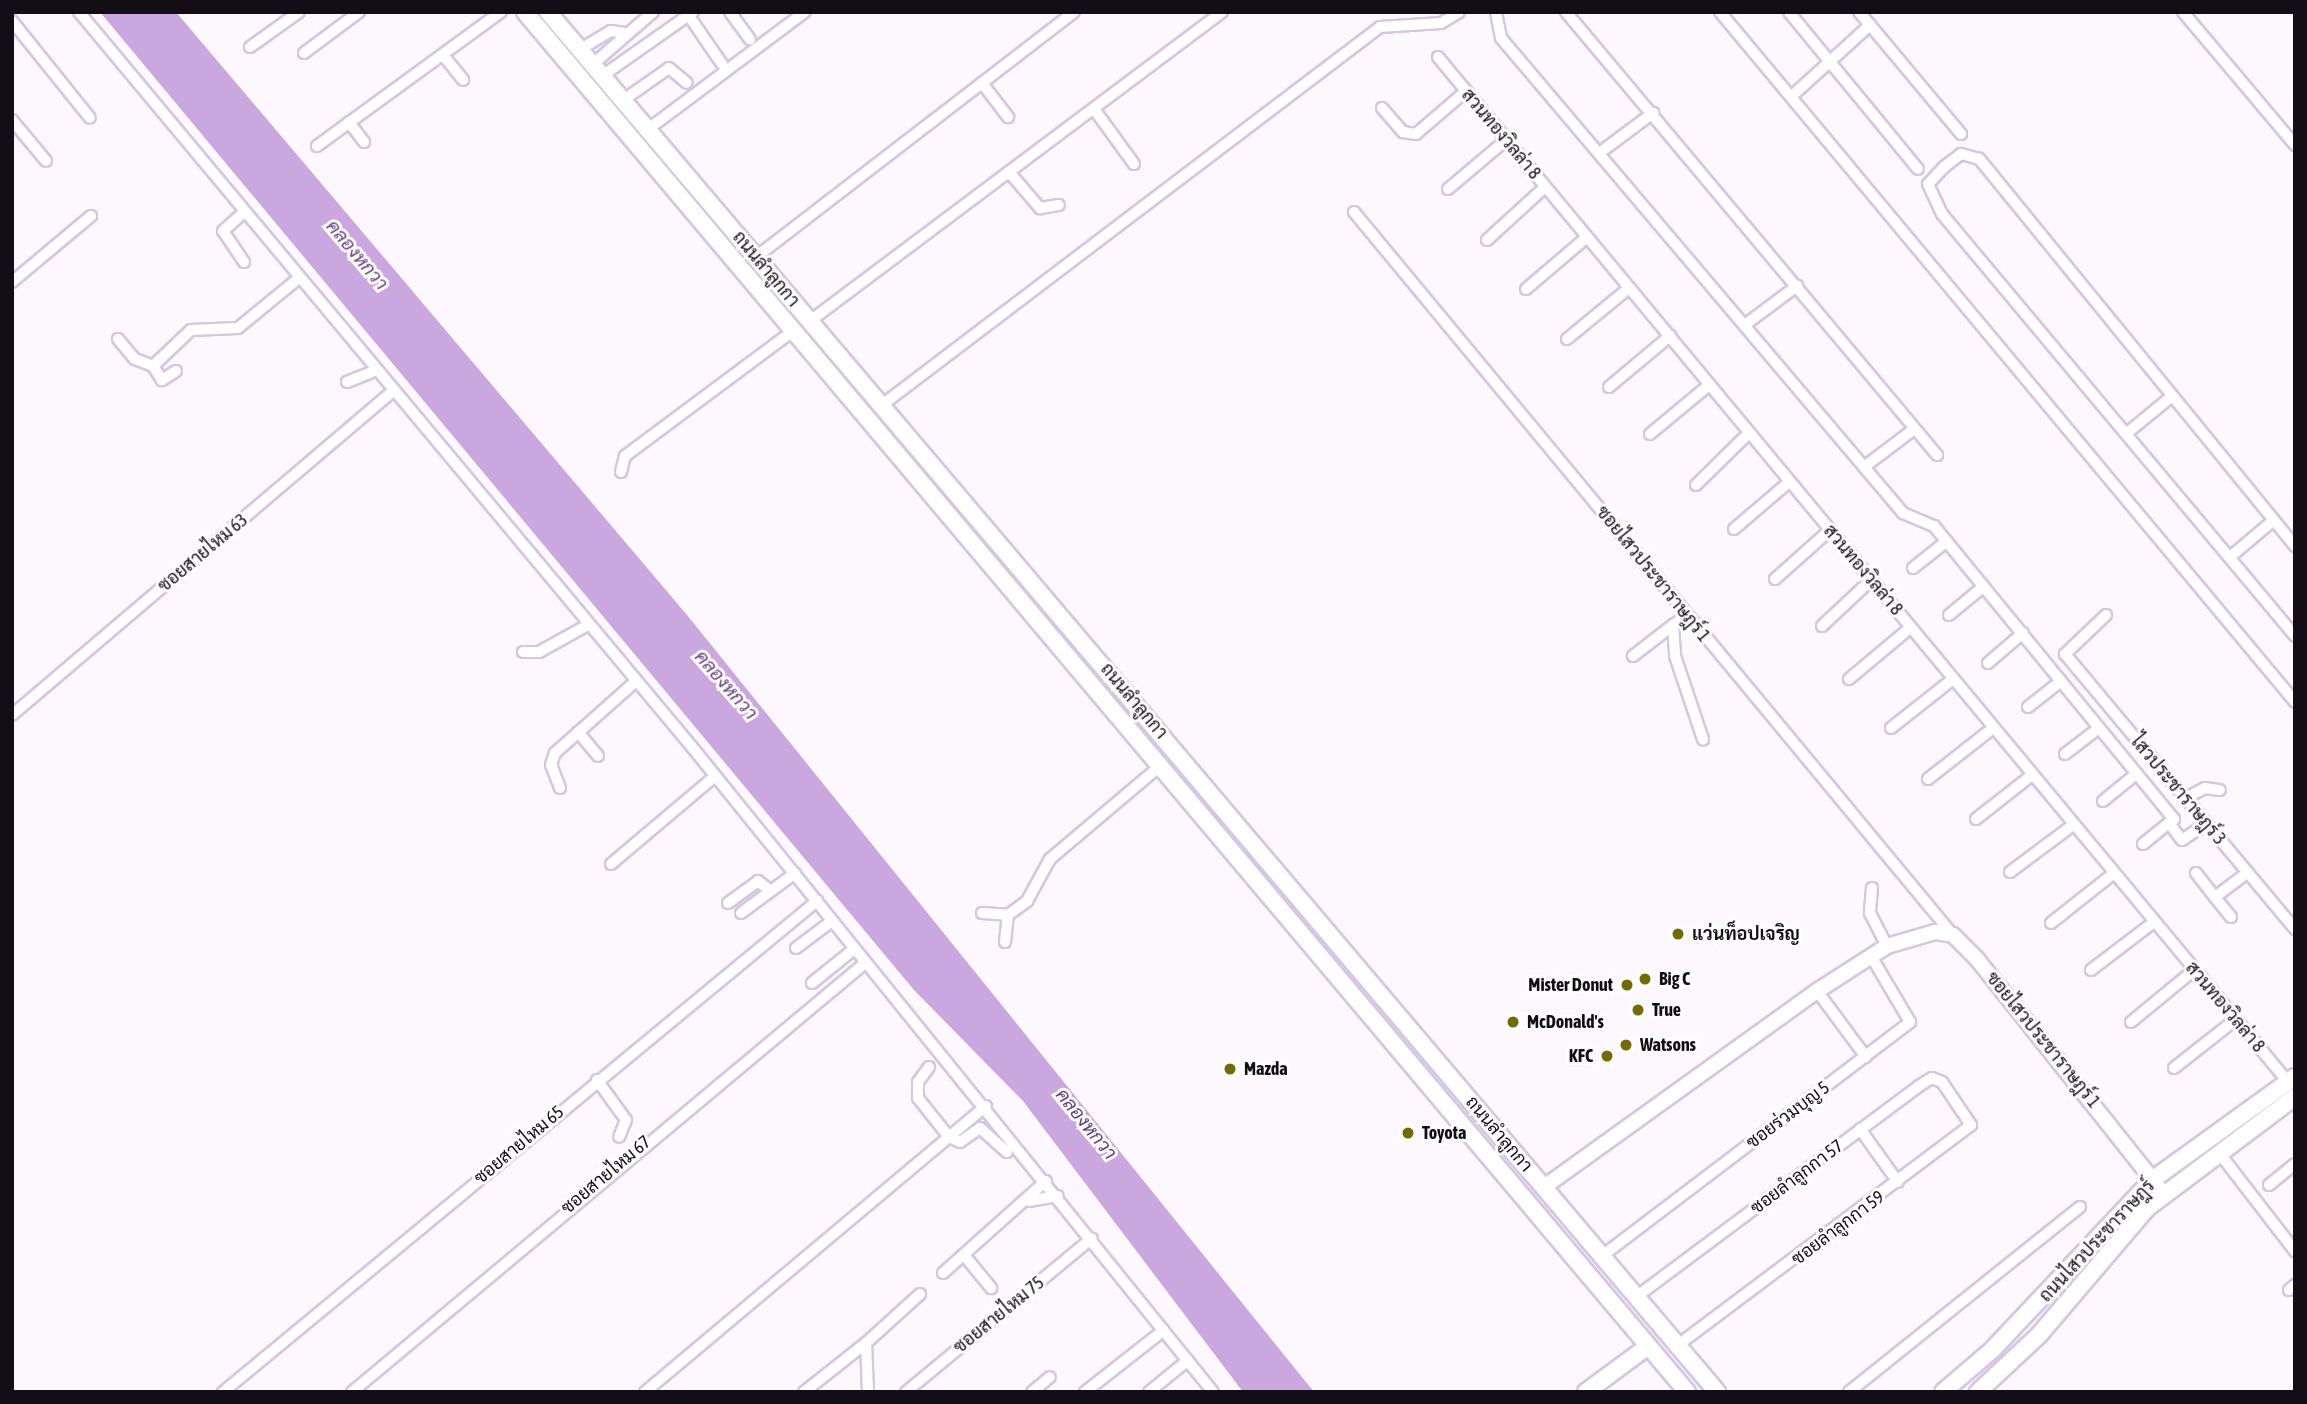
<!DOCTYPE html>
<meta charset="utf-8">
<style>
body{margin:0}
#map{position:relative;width:2307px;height:1404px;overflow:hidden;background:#fcf8fe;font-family:"Asap Condensed",Sarabun,sans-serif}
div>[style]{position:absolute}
.water>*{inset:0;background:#cba7df}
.roads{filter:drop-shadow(2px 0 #d7c6e2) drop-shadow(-2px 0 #d7c6e2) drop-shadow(0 2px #d7c6e2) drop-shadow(0 -2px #d7c6e2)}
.minor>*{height:10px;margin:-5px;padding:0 5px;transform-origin:5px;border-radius:5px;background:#fff}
.tertiary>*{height:14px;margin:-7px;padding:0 7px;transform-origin:7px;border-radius:7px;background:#fff}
.secondary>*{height:16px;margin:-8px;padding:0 8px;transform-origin:8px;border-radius:8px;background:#fff}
.dots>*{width:19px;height:19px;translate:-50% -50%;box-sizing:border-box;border:4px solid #fff;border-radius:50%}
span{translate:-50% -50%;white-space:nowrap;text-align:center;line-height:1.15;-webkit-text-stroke:6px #fff;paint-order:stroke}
.street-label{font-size:18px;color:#130d16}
.poi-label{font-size:18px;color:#130d16;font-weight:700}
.left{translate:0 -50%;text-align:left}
.right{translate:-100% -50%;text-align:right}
.water-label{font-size:19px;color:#693c80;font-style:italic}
.frame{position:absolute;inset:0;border:14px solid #130d16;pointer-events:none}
</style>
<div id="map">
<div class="water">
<i style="clip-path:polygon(100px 12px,176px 12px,687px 615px,1314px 1392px,1243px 1392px,1023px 1101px,914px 990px)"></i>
</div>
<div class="roads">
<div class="minor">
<i style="left:79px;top:12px;width:957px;rotate:50.17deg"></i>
<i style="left:692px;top:747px;width:829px;rotate:51.07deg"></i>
<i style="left:730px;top:12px;width:34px;rotate:54deg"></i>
<i style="left:1496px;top:12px;width:26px;rotate:79deg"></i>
<i style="left:1501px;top:38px;width:622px;rotate:49.76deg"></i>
<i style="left:1903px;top:513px;width:34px;rotate:23deg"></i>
<i style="left:1934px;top:526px;width:379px;rotate:50.7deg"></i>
<i style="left:2174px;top:819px;width:6px;rotate:141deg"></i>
<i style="left:1566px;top:12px;width:578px;rotate:50.05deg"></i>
<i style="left:1720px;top:12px;width:898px;rotate:50.19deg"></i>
<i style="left:1789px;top:12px;width:203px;rotate:50.6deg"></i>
<i style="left:2183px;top:12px;width:174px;rotate:49.9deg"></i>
<i style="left:689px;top:16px;width:58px;rotate:55.5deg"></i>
<i style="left:12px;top:21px;width:124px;rotate:51.2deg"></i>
<i style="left:1870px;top:25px;width:142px;rotate:50.1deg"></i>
<i style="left:250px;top:47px;width:60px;rotate:-35.5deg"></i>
<i style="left:579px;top:50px;width:37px;rotate:-31deg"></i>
<i style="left:611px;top:31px;width:15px;rotate:8deg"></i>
<i style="left:304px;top:53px;width:69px;rotate:-36.7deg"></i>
<i style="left:443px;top:55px;width:32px;rotate:51deg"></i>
<i style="left:1438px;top:57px;width:1332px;rotate:50.33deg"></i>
<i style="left:592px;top:65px;width:81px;rotate:-41deg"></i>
<i style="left:602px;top:76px;width:111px;rotate:-35.1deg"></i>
<i style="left:982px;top:83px;width:43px;rotate:52.6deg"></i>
<i style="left:1793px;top:95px;width:104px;rotate:-42.3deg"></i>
<i style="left:1870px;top:25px;width:17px;rotate:-130deg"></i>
<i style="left:622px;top:101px;width:57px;rotate:-35.1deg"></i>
<i style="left:669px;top:68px;width:23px;rotate:40deg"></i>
<i style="left:1382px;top:108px;width:32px;rotate:49deg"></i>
<i style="left:1403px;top:132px;width:13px;rotate:9deg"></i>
<i style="left:1416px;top:134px;width:66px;rotate:-40.7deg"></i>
<i style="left:1094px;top:109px;width:68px;rotate:54deg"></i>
<i style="left:12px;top:120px;width:53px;rotate:50.3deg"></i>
<i style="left:349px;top:122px;width:25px;rotate:53deg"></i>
<i style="left:647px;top:130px;width:197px;rotate:-36.8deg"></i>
<i style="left:317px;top:146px;width:228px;rotate:-36.1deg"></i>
<i style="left:1602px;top:151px;width:64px;rotate:-36.7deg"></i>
<i style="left:1009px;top:172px;width:48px;rotate:49.3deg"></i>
<i style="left:1040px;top:208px;width:19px;rotate:-9deg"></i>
<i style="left:1448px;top:189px;width:76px;rotate:-40.2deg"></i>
<i style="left:1354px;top:212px;width:939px;rotate:50.36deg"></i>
<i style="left:1487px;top:240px;width:79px;rotate:-42.4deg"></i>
<i style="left:756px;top:257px;width:401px;rotate:-37.6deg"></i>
<i style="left:244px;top:262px;width:37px;rotate:-124deg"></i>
<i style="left:223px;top:231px;width:28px;rotate:-42deg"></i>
<i style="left:12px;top:282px;width:103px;rotate:-39.9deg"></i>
<i style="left:1526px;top:289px;width:80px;rotate:-40.4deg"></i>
<i style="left:810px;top:321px;width:515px;rotate:-36.87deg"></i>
<i style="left:1746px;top:324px;width:64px;rotate:-36.7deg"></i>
<i style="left:118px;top:339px;width:26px;rotate:50deg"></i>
<i style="left:135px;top:359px;width:19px;rotate:21deg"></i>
<i style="left:1567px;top:339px;width:80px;rotate:-39.4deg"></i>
<i style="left:176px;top:371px;width:17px;rotate:147deg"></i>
<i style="left:162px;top:380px;width:17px;rotate:-123deg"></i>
<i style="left:153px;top:366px;width:52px;rotate:-43.5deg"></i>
<i style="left:191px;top:330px;width:47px;rotate:-2.4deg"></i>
<i style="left:238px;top:328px;width:79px;rotate:-39.3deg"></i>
<i style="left:347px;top:382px;width:32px;rotate:-22deg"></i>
<i style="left:1609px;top:387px;width:80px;rotate:-39.9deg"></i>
<i style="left:882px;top:405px;width:625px;rotate:-37.2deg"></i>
<i style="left:1380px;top:27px;width:61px;rotate:-3.8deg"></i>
<i style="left:1441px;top:23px;width:21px;rotate:-31deg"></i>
<i style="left:2127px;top:433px;width:57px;rotate:-39.3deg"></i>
<i style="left:1650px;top:434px;width:77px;rotate:-39.7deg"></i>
<i style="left:1864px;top:467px;width:63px;rotate:-37.2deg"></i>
<i style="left:621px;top:472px;width:16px;rotate:-76deg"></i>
<i style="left:625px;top:456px;width:211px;rotate:-36.7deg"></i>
<i style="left:1696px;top:485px;width:74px;rotate:-44.5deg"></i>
<i style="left:1734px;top:529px;width:72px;rotate:-40.5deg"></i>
<i style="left:2295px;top:546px;width:500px;rotate:-129.2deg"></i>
<i style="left:1979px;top:159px;width:19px;rotate:-164deg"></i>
<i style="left:1961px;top:154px;width:21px;rotate:143deg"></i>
<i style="left:1944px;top:167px;width:23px;rotate:133deg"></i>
<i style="left:1928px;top:184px;width:33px;rotate:65deg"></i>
<i style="left:1942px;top:214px;width:550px;rotate:50.09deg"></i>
<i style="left:2230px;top:557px;width:57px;rotate:-40.1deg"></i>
<i style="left:1913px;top:568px;width:43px;rotate:-38.5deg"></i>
<i style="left:1775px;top:579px;width:74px;rotate:-41.7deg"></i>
<i style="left:1687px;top:615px;width:17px;rotate:144deg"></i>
<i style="left:1673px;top:625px;width:31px;rotate:86deg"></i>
<i style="left:1675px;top:656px;width:88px;rotate:71.4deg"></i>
<i style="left:1949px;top:615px;width:45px;rotate:-39.6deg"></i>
<i style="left:2106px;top:615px;width:57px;rotate:136.4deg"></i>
<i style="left:2065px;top:654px;width:359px;rotate:50.1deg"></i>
<i style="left:1822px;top:626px;width:67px;rotate:-43.2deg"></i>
<i style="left:523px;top:652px;width:16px"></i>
<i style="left:539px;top:652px;width:56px;rotate:-28.9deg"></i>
<i style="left:1633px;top:656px;width:51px;rotate:-37.8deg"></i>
<i style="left:1988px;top:663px;width:46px;rotate:-40.6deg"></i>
<i style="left:1849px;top:679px;width:80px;rotate:-39.9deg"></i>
<i style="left:2028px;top:707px;width:42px;rotate:-38.2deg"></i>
<i style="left:12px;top:715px;width:500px;rotate:-40.38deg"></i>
<i style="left:1891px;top:728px;width:79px;rotate:-38.3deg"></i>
<i style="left:578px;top:732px;width:31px;rotate:50deg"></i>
<i style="left:2065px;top:754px;width:43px;rotate:-37.4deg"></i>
<i style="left:1928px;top:779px;width:83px;rotate:-38.1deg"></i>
<i style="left:560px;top:788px;width:25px;rotate:-111deg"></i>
<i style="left:551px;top:765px;width:13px;rotate:-72deg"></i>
<i style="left:555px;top:753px;width:108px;rotate:-41.6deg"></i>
<i style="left:2186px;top:798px;width:21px;rotate:-28deg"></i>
<i style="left:2205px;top:788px;width:15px;rotate:8deg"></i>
<i style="left:2103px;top:801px;width:43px;rotate:-39.3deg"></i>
<i style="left:1976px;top:819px;width:71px;rotate:-38.2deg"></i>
<i style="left:2143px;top:844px;width:33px;rotate:-39deg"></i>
<i style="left:2169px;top:823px;width:21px;rotate:53deg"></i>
<i style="left:2182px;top:840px;width:29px;rotate:-34deg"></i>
<i style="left:611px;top:864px;width:136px;rotate:-40.2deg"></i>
<i style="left:2010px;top:872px;width:79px;rotate:-36.7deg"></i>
<i style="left:2196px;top:873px;width:31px;rotate:52deg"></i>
<i style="left:1872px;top:888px;width:25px;rotate:95deg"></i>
<i style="left:1870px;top:913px;width:37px;rotate:63deg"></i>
<i style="left:728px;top:903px;width:37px;rotate:-36deg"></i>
<i style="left:758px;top:881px;width:14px;rotate:39deg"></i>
<i style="left:741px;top:913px;width:67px;rotate:-36.5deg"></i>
<i style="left:982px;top:913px;width:26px;rotate:4deg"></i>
<i style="left:2231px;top:917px;width:26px;rotate:-129deg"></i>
<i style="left:2215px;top:897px;width:40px;rotate:-37deg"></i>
<i style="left:2051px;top:923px;width:80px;rotate:-38.4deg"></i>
<i style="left:1005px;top:942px;width:27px;rotate:-84deg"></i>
<i style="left:1008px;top:915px;width:24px;rotate:-36deg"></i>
<i style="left:1027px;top:901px;width:48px;rotate:-61.3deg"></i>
<i style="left:1050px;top:859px;width:144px;rotate:-40.2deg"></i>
<i style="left:796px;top:948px;width:45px;rotate:-36.9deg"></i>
<i style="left:2091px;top:970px;width:79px;rotate:-37.3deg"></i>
<i style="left:812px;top:983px;width:54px;rotate:-39deg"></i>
<i style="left:1817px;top:991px;width:82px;rotate:53.4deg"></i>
<i style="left:2131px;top:1022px;width:82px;rotate:-39.5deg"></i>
<i style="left:929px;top:1067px;width:19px;rotate:126deg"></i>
<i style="left:918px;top:1082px;width:16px;rotate:90deg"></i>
<i style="left:918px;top:1098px;width:50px;rotate:51.5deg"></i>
<i style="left:949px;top:1137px;width:12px;rotate:24deg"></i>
<i style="left:960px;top:1142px;width:24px;rotate:-35deg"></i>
<i style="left:980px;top:1128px;width:36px;rotate:42deg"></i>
<i style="left:2174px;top:1068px;width:78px;rotate:-38.2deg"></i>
<i style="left:597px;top:1080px;width:49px;rotate:54.1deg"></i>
<i style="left:626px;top:1120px;width:18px;rotate:112deg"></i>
<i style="left:1860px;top:1129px;width:65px;rotate:54.4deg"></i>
<i style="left:2220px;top:1154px;width:123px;rotate:52.3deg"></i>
<i style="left:2269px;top:1185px;width:33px;rotate:-39deg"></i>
<i style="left:1029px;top:1201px;width:29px;rotate:-10deg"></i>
<i style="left:964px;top:1255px;width:43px;rotate:50.7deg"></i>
<i style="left:1602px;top:1256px;width:387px;rotate:-37.2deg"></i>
<i style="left:1910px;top:1022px;width:77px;rotate:-120.6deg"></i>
<i style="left:943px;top:1273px;width:138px;rotate:-41.8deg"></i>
<i style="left:2289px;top:1290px;width:8px;rotate:-40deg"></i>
<i style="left:1636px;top:1297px;width:353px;rotate:-36.7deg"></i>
<i style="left:1919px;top:1086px;width:15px;rotate:-32deg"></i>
<i style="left:1932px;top:1078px;width:11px;rotate:22deg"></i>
<i style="left:1942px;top:1082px;width:52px;rotate:56deg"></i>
<i style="left:1971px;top:1125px;width:366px;rotate:143.1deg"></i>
<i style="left:223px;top:1392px;width:771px;rotate:-39.58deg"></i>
<i style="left:352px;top:1392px;width:669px;rotate:-39.9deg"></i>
<i style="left:645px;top:1392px;width:445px;rotate:-40deg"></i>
<i style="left:804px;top:1392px;width:79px;rotate:-38.3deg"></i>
<i style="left:868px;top:1392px;width:49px;rotate:-92.3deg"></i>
<i style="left:866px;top:1343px;width:73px;rotate:-42.2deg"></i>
<i style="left:906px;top:1392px;width:241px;rotate:-39.6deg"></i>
<i style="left:1032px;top:1392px;width:23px;rotate:-40deg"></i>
<i style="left:1085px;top:1392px;width:100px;rotate:-38.1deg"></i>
<i style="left:1149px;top:1392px;width:50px;rotate:-39.4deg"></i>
<i style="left:1849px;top:1392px;width:296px;rotate:-38.7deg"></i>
</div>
<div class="tertiary">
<i style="left:1544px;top:1187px;width:336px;rotate:-35.7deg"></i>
<i style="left:1817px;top:991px;width:83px;rotate:-32.7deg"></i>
<i style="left:1887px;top:946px;width:50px;rotate:-16.3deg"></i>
<i style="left:1935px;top:932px;width:18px;rotate:9deg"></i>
<i style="left:1953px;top:935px;width:34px;rotate:45deg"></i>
<i style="left:1977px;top:959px;width:300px;rotate:51.5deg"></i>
</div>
<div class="secondary">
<i style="left:525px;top:12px;width:1804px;rotate:49.9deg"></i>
<i style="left:548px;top:12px;width:1809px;rotate:49.73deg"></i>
<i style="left:1586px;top:1392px;width:76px;rotate:-36.4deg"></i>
<i style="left:1943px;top:1392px;width:65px;rotate:-40.6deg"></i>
<i style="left:1992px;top:1350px;width:233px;rotate:-46.7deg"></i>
<i style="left:2152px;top:1180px;width:176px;rotate:-35.8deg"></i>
<i style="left:1978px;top:1392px;width:83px;rotate:-43.1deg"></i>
<i style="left:2039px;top:1335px;width:167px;rotate:-49.6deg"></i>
<i style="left:2147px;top:1208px;width:185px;rotate:-36.9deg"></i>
</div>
</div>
<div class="dots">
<i style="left:1678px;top:934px;background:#736a03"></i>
<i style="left:1645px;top:979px;background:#736a03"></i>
<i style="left:1627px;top:985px;background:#736a03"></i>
<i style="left:1638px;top:1010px;background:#736a03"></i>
<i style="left:1513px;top:1022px;background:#736a03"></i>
<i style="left:1626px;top:1045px;background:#736a03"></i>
<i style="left:1607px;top:1056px;background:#736a03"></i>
<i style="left:1230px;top:1069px;background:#736a03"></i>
<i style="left:1408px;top:1133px;background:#736a03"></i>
</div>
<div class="street-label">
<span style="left:1501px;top:134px;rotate:50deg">สวนทองวิลล่า 8</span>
<span style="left:766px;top:269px;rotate:50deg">ถนนลำลูกกา</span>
<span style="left:203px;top:553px;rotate:-40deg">ซอยสายไหม 63</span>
<span style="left:1863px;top:570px;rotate:50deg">สวนทองวิลล่า 8</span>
<span style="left:1653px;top:574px;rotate:51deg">ซอยไสวประชาราษฎร์ 1</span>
<span style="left:1134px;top:701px;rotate:50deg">ถนนลำลูกกา</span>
<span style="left:2178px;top:790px;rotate:50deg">ไสวประชาราษฎร์ 3</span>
<span style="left:2225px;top:1007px;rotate:50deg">สวนทองวิลล่า 8</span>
<span style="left:2043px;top:1040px;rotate:51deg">ซอยไสวประชาราษฎร์ 1</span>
<span style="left:1788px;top:1115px;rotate:-37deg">ซอยร่วมบุญ 5</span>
<span style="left:1499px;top:1134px;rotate:50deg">ถนนลำลูกกา</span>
<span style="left:519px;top:1145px;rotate:-40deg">ซอยสายไหม 65</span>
<span style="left:606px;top:1175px;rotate:-40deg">ซอยสายไหม 67</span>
<span style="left:1797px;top:1177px;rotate:-37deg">ซอยลำลูกกา 57</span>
<span style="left:1838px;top:1228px;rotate:-37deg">ซอยลำลูกกา 59</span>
<span style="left:2097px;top:1241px;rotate:-47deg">ถนนไสวประชาราษฎร์</span>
<span style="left:999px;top:1315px;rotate:-39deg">ซอยสายไหม 75</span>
</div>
<div class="poi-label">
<span class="left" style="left:1692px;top:934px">แว่นท็อปเจริญ</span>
<span class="left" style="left:1659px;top:979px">Big C</span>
<span class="right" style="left:1613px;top:985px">Mister Donut</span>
<span class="left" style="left:1652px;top:1010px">True</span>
<span class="left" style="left:1527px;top:1022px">McDonald's</span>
<span class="left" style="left:1640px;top:1045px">Watsons</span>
<span class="right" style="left:1593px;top:1056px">KFC</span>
<span class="left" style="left:1244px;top:1069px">Mazda</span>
<span class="left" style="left:1422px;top:1133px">Toyota</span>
</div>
<div class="water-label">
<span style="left:357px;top:255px;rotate:50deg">คลองหกวา</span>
<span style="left:726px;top:685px;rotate:49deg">คลองหกวา</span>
<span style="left:1086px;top:1124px;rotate:51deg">คลองหกวา</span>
</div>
<div class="frame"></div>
</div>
